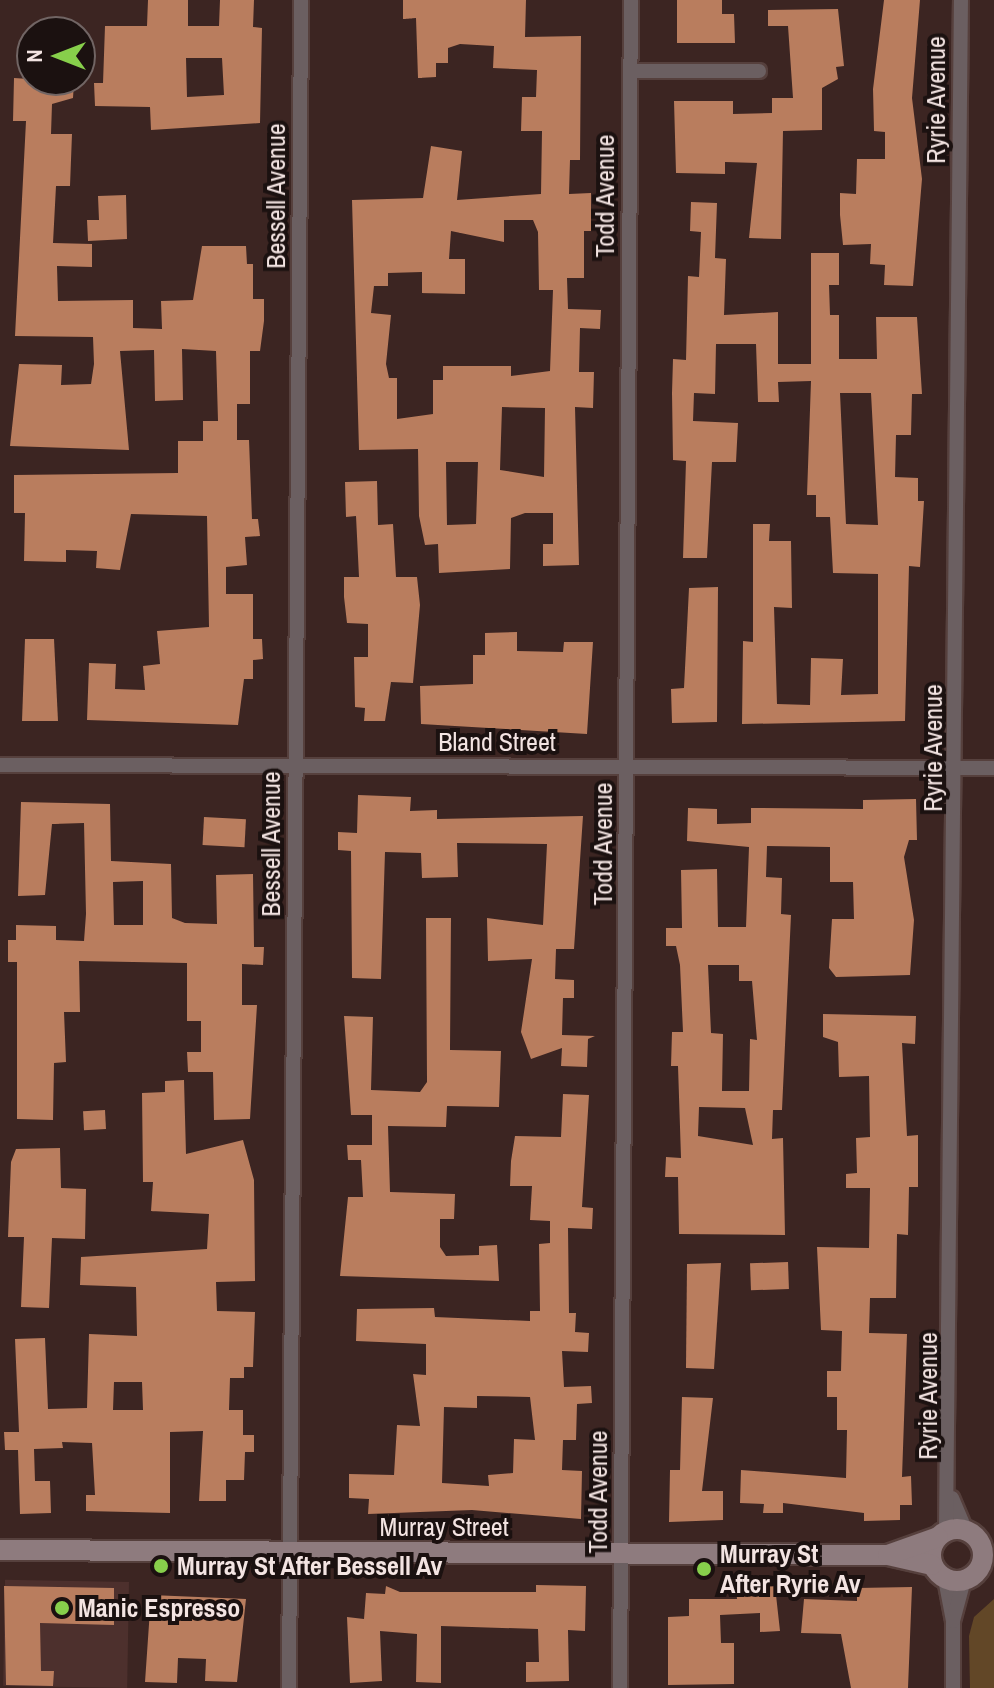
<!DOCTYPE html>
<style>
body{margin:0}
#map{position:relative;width:994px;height:1688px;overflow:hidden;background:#3c2522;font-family:"Archivo Narrow",sans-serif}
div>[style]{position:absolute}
.built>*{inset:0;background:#4d302d;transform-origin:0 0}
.green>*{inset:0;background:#624727}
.building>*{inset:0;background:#b97d5e;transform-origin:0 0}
.roads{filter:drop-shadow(2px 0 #56403d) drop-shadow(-2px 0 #56403d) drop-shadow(0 2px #56403d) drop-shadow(0 -2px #56403d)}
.minor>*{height:14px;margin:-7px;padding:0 7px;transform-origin:7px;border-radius:7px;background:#6b5f61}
.secondary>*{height:20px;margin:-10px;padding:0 10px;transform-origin:10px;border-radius:10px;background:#8e7b7e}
.secondary>.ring{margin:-10px;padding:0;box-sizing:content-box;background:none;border:20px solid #8e7b7e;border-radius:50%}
.dots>*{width:22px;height:22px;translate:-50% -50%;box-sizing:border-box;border:4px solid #1b1110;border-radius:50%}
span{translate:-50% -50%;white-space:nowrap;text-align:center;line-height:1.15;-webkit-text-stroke:8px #1b1110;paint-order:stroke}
.street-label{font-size:26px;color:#f3e4e2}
.poi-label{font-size:26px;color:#f3e4e2;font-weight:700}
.left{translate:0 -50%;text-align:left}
.north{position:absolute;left:16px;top:16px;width:80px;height:80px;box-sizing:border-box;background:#1b1110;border:2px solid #716564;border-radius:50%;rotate:270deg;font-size:22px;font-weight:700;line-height:32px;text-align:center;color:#f3e4e2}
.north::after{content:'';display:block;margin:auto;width:28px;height:36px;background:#87cf4b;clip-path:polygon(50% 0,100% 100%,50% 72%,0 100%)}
</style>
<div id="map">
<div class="built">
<i style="left:129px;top:1582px;width:106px;height:124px;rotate:91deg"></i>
</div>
<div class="green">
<i style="clip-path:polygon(994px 1599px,994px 1688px,970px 1688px,969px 1636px,974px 1617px)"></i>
</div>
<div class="building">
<i style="clip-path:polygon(evenodd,148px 0,188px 0,188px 26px,219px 26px,220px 0,254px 0,253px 27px,262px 28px,260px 123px,151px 130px,150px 107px,95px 106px,94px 83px,103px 83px,105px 26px,147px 26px,148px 0,186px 58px,222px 58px,224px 95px,187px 97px,186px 58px)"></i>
<i style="clip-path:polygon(evenodd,403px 0,526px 0,525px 37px,581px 36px,580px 160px,570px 160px,569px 194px,591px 193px,591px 231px,584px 231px,584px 278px,567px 278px,568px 309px,601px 310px,600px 329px,580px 328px,579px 372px,594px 372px,593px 408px,575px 407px,579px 565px,543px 566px,543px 544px,553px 544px,553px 513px,525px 513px,511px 518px,510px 569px,439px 573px,438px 544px,425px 545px,419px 516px,418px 449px,359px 450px,352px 200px,423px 198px,431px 146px,462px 151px,457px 200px,541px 194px,542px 131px,521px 131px,522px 97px,536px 97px,537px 70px,493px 68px,494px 46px,460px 44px,448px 48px,448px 63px,436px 63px,436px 77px,418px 78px,416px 18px,403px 19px,403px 0,504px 220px,533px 220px,538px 232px,539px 290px,553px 290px,550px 371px,511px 376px,511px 366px,443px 366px,443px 380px,433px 380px,433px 414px,397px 419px,397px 378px,389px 378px,386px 364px,391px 315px,371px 313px,374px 286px,388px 286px,388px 273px,422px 272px,422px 293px,465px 294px,465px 259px,449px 259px,451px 231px,504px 242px,504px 220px,403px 0,502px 407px,545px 408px,544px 477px,500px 470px,502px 407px,403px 0,446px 462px,478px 462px,476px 524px,447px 525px,446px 462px)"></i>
<i style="clip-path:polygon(677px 0,722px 0,722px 14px,734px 14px,735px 43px,677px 43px)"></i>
<i style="clip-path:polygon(884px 0,920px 0,912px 98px,922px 179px,913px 286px,884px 285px,885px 265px,870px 264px,871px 244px,843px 245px,840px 215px,840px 193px,856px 194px,857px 159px,885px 159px,885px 132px,874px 131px,873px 89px)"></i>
<i style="clip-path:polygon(838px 9px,844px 66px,836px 67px,838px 79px,822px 88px,822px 130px,783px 131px,781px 239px,749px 238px,757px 163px,725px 162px,725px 174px,676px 173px,674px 101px,733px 101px,733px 114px,772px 113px,772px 98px,793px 98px,788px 26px,768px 26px,768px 10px)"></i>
<i style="clip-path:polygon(14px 78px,74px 82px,73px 98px,52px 104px,51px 134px,72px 134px,70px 186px,56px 186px,53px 243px,92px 244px,92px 267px,57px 266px,58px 301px,133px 300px,133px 328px,162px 329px,161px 301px,193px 300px,202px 246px,246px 246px,247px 264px,253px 264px,253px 299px,264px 299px,264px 321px,260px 351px,250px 351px,250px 404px,237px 404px,237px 440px,249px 440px,252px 519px,258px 519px,260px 536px,245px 537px,247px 565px,226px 567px,226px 594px,253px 594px,253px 639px,262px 639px,263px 659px,253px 660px,253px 679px,244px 679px,238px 725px,87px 720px,89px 663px,116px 664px,115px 689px,145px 690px,143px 666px,160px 664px,157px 631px,209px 627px,207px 516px,131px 514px,120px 570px,96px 568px,97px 551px,66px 550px,66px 562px,24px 561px,25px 513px,14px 513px,14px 475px,178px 473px,178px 441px,203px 441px,203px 421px,218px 421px,216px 351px,182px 349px,183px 400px,155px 401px,154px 350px,120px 351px,129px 450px,10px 446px,19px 364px,62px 365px,61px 385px,91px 384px,94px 364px,93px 337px,15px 336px,26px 121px,13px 121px)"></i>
<i style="clip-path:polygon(126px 195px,127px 239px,88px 241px,87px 220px,99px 220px,98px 196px)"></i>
<i style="clip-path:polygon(evenodd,691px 202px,717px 203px,715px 258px,726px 259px,724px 315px,778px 312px,778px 364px,811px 364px,811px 253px,839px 253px,839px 285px,829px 285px,830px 315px,839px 315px,839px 359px,877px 359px,876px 317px,917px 317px,922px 394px,912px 394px,911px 435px,896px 435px,895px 477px,918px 478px,918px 501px,924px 501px,920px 567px,909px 566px,905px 721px,742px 724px,743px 641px,753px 642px,753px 524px,770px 524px,769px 541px,791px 541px,792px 608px,774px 607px,777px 704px,810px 705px,811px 658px,843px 659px,841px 695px,878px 694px,878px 574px,833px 573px,830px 517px,816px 517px,816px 495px,807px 495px,811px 381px,778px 382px,779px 402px,758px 402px,756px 344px,716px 344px,715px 394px,694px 393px,693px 421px,738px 423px,736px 462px,712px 462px,707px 558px,683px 558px,686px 461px,673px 460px,672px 393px,673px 359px,686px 360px,688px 276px,699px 277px,701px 232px,690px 231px,691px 202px,840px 393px,871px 393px,878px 525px,846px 524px,840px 393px)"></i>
<i style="clip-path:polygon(377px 481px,378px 525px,393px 524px,396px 577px,417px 577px,420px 605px,413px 683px,391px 682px,385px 721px,364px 721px,365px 708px,355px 707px,354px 657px,368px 657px,368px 624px,347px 623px,344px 597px,344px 577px,359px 577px,356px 516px,346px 517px,345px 482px)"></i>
<i style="clip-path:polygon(718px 587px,717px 722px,672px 723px,671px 689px,684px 688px,689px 588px)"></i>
<i style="clip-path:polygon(517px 632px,517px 651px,563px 652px,564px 642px,593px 642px,587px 734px,421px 724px,420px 686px,473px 684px,473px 655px,485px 655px,485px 633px)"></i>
<i style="clip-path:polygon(25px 639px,54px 639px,58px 721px,22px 721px)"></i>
<i style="clip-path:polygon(358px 795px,411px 797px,410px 811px,437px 810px,437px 819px,583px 816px,574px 949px,556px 949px,555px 979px,574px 980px,574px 998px,563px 998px,562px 1035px,595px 1036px,588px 1039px,587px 1067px,561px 1066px,562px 1048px,531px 1059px,521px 1032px,532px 959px,488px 961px,487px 918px,543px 925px,547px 844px,457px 843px,458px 877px,422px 878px,421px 853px,385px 852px,381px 979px,352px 978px,351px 851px,338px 850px,338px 832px,357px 833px)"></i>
<i style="clip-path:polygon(evenodd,916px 799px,917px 840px,909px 840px,904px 857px,914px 920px,910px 975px,836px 977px,829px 968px,832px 919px,854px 919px,853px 882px,830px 882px,830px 847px,767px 846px,766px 877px,782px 878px,781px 914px,791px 915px,782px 1110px,773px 1110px,772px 1139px,783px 1138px,785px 1235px,679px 1234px,678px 1177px,665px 1177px,666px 1157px,681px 1158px,678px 1066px,671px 1066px,672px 1032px,683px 1032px,680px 965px,676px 946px,666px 946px,666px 928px,682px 928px,681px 870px,717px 869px,718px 927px,746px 927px,749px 847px,687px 841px,688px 808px,717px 809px,717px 824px,751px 823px,751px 808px,863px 809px,863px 800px,916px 799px,708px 965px,739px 965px,739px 981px,752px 981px,757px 1040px,750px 1039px,749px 1091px,722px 1091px,723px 1034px,711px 1033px,708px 965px,916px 799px,699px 1107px,745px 1108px,753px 1145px,698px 1136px,699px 1107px)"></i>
<i style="clip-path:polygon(evenodd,21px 802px,110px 804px,111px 861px,171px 864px,172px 918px,185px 923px,217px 924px,216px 875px,253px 874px,254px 947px,264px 947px,263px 965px,242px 964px,242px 1005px,257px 1005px,250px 1119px,214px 1120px,213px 1072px,188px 1072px,187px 1052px,201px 1052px,201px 1021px,187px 1021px,187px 963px,79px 961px,80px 1012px,64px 1012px,66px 1062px,54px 1063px,53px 1120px,17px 1119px,17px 962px,8px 962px,8px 940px,16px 940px,16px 925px,56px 926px,56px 940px,84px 941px,86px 914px,84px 823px,52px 824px,45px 895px,18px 896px,21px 802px,143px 881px,143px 925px,114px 925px,113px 882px,143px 881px)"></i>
<i style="left:204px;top:817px;width:42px;height:28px;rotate:3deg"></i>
<i style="clip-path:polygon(426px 918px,451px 918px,450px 1050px,501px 1051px,499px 1107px,447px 1106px,446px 1127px,388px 1126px,390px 1192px,455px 1194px,454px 1219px,440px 1219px,440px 1247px,446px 1256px,479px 1255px,479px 1246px,497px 1245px,499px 1281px,340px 1276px,348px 1197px,363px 1197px,361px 1160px,348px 1160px,347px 1145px,372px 1145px,372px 1115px,351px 1115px,344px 1016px,373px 1017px,371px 1090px,420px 1092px,427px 1082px)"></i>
<i style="clip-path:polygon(823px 1014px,916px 1016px,915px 1044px,902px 1043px,907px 1136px,918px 1135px,918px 1187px,909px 1187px,908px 1235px,897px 1234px,896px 1298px,870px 1298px,869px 1333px,907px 1334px,902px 1477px,911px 1476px,912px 1505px,900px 1505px,900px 1520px,864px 1521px,864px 1513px,783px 1503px,783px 1513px,763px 1513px,764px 1504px,740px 1503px,741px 1470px,846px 1478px,847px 1430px,837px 1430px,837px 1397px,827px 1397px,827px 1371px,841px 1371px,842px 1331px,821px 1330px,817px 1247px,869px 1248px,870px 1188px,846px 1188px,846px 1174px,857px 1173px,856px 1138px,870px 1137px,869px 1076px,839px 1077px,838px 1042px,823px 1037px)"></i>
<i style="clip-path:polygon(evenodd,184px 1080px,186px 1154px,243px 1140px,254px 1180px,255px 1281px,216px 1282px,217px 1311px,255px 1312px,253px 1367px,244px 1367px,244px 1378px,230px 1378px,229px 1410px,243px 1410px,243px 1435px,254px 1435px,254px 1452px,245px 1452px,244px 1480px,226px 1480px,226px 1501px,199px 1501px,203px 1431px,170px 1432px,170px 1513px,86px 1511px,86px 1495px,95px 1495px,92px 1443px,62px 1442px,63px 1448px,34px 1449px,35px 1481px,50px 1481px,51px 1513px,20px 1514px,18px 1450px,5px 1450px,4px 1432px,19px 1432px,15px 1339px,45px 1338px,48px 1409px,87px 1408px,89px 1334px,137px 1336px,136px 1287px,80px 1285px,81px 1257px,207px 1249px,209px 1214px,151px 1211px,153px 1182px,143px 1182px,142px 1093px,165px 1092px,165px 1081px,184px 1080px,114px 1382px,142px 1382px,143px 1410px,113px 1410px,114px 1382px)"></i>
<i style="clip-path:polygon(evenodd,563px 1094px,589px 1095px,582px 1207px,593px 1208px,592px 1229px,568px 1228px,569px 1313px,576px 1313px,575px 1332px,589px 1333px,588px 1352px,562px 1351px,564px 1387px,591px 1386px,592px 1403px,577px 1404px,576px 1440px,563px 1440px,562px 1470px,582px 1471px,581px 1519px,472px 1510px,368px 1514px,369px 1499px,349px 1498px,349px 1474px,394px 1475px,397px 1425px,420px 1426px,413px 1374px,426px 1375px,426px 1344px,356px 1341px,357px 1309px,434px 1308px,435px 1317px,530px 1321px,530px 1311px,540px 1311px,539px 1244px,550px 1243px,550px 1221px,530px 1220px,532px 1186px,510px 1186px,511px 1161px,515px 1136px,561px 1137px,563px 1094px,477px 1396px,530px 1397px,535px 1440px,514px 1439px,513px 1473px,488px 1475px,489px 1486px,442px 1483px,444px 1407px,477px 1408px,477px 1396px)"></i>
<i style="left:105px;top:1110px;width:19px;height:22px;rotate:87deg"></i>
<i style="clip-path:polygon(60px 1148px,61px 1188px,86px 1189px,85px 1239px,52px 1238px,49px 1308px,21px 1307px,24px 1237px,8px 1237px,11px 1162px,16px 1149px)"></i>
<i style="left:788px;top:1262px;width:27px;height:38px;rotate:88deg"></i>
<i style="clip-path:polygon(721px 1263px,714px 1369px,686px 1368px,687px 1264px)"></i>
<i style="clip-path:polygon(682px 1397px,713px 1398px,702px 1491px,723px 1491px,723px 1520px,669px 1522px,670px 1470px,680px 1470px)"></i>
<i style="clip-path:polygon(536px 1585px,586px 1586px,585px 1631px,568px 1630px,569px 1681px,526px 1682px,526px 1662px,539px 1662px,538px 1629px,441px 1626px,441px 1683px,416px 1682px,417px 1634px,380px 1631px,382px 1681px,350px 1683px,347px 1617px,364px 1619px,366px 1593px,385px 1594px,386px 1586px,400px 1592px,536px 1592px)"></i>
<i style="clip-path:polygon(4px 1586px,114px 1588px,114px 1625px,40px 1623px,41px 1671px,54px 1671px,53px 1686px,6px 1685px)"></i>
<i style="clip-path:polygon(775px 1586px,780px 1631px,760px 1632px,760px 1613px,720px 1615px,721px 1643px,734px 1643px,734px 1684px,668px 1685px,668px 1617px,689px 1616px,689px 1599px,737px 1599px,736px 1588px)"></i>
<i style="clip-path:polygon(912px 1587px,908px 1688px,851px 1688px,841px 1634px,801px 1633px,804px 1599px,857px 1601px,857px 1588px)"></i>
<i style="clip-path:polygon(151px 1595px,246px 1599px,237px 1682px,205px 1681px,206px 1659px,178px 1658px,177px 1683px,145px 1682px)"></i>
</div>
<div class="roads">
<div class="minor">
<i style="left:630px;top:71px;width:129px"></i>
<i style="left:0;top:765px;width:994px;rotate:0.17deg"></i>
<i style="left:952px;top:1498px;width:36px;rotate:67deg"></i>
<i style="left:946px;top:1531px;width:1531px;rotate:-89.44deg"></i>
<i style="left:945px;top:1579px;width:43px;rotate:79.2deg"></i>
<i style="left:289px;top:1688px;width:1688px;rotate:-89.59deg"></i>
<i style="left:620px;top:1688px;width:1688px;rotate:-89.63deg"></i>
<i style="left:953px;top:1688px;width:67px;rotate:-90deg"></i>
<i style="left:953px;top:1621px;width:42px;rotate:-75deg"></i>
</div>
<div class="secondary">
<i class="ring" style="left:931px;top:1529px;width:32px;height:32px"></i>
<i style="left:0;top:1550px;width:888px;rotate:0.32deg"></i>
<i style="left:888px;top:1555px;width:45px;rotate:12.8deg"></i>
<i style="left:888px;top:1555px;width:53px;rotate:-19.8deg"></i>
</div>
</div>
<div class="dots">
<i style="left:161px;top:1566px;background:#87cf4b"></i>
<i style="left:704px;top:1569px;background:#87cf4b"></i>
<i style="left:62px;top:1608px;background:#87cf4b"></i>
</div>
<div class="street-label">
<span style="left:936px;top:100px;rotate:-90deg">Ryrie Avenue</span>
<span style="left:276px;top:196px;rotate:-90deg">Bessell Avenue</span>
<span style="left:605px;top:196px;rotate:-90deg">Todd Avenue</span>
<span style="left:497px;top:742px">Bland Street</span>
<span style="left:933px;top:748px;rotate:-90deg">Ryrie Avenue</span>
<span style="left:271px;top:844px;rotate:-90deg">Bessell Avenue</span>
<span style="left:603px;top:844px;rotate:-90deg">Todd Avenue</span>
<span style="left:928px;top:1396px;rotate:-90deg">Ryrie Avenue</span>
<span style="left:598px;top:1492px;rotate:-90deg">Todd Avenue</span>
<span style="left:444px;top:1527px">Murray Street</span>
</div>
<div class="poi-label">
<span class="left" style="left:720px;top:1569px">Murray St<br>After Ryrie Av</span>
<span class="left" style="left:177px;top:1566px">Murray St After Bessell Av</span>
<span class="left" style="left:78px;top:1608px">Manic Espresso</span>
</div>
<div class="north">N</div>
</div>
